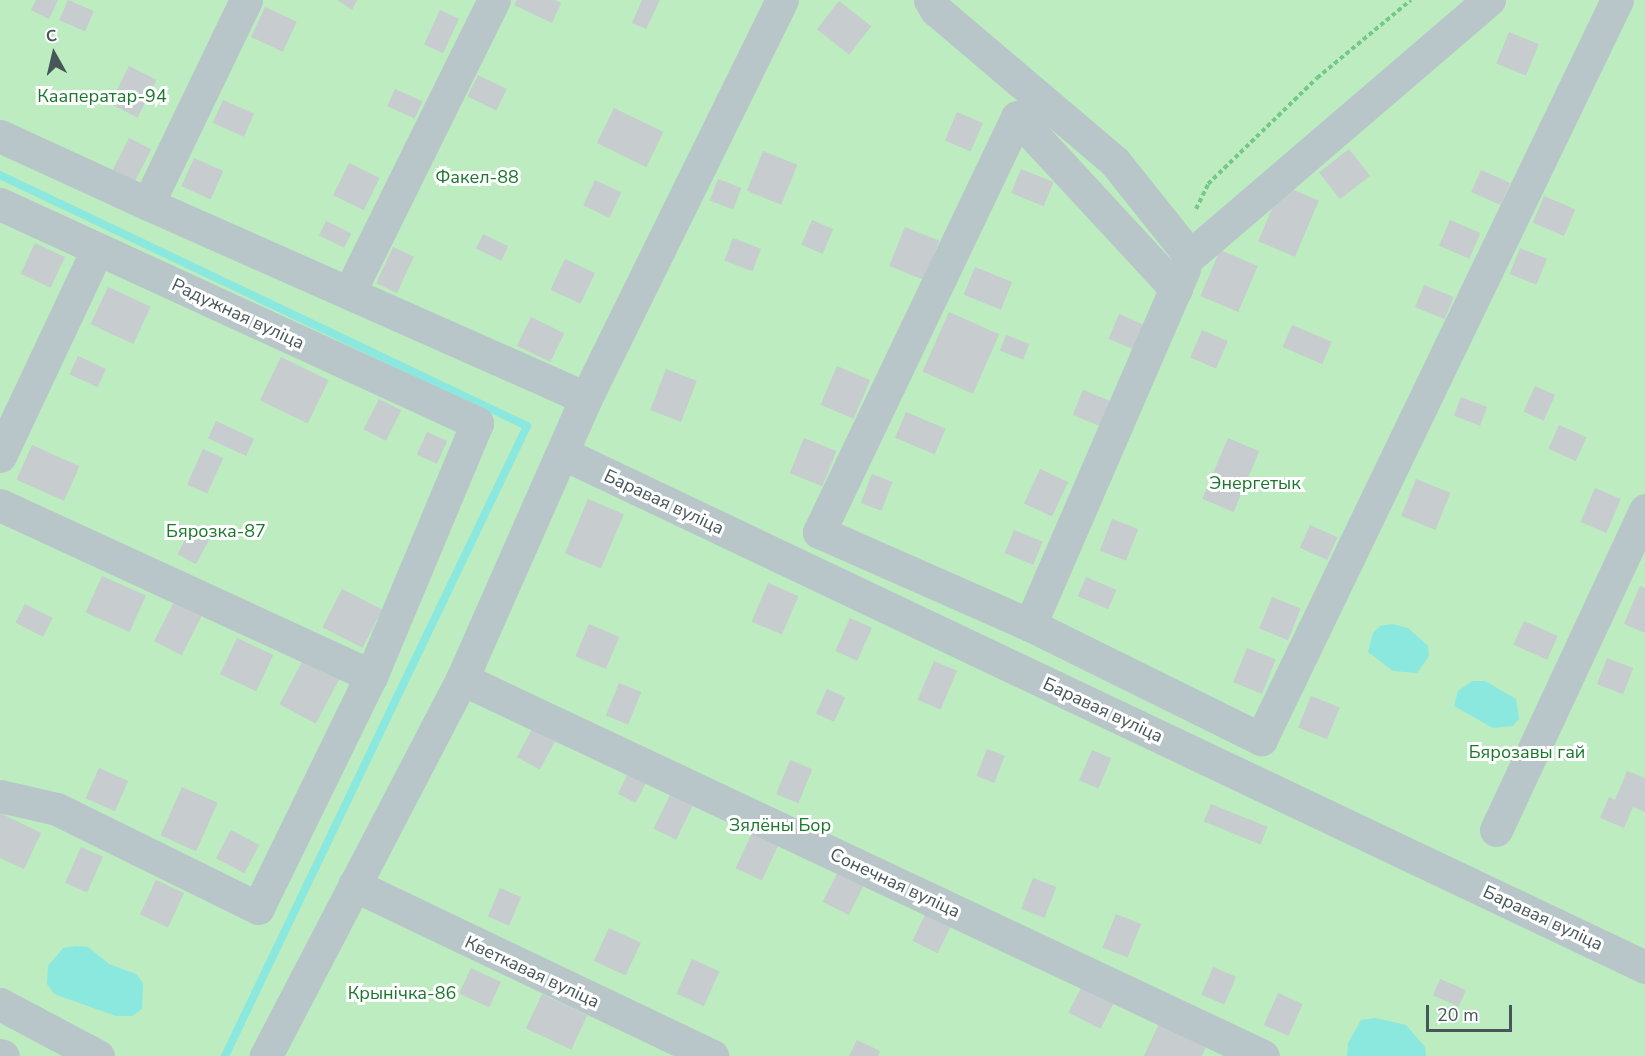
<!DOCTYPE html>
<meta charset="utf-8">
<style>
body{margin:0}
#map{position:relative;width:1645px;height:1056px;overflow:hidden;background:#efeded;font-family:"Nunito Sans",sans-serif}
div>[style]{position:absolute}
.green>*{inset:0;background:#bcecc0;transform-origin:0 0}
.water>*{inset:0;background:#8ae8df}
.stream>*{height:8px;margin:-4px;padding:0 4px;transform-origin:4px;border-radius:4px;background:#8ae8df}
.building>*{inset:0;background:#c7ccce;transform-origin:0 0}
.path>*{height:4px;margin-top:-2px;transform-origin:0;background:repeating-linear-gradient(90deg,#75c986 0 4.5px,transparent 0 7.5px)}
.minor>*{height:33px;margin:-16.5px;padding:0 16.5px;transform-origin:16.5px;border-radius:16.5px;background:#b8c6c9}
span{translate:-50% -50%;white-space:nowrap;text-align:center;line-height:1.15;-webkit-text-stroke:6px #fff;paint-order:stroke}
.park-label{font-size:18px;color:#1a772c}
.street-label{font-size:18px;color:#465659}
.north{position:absolute;left:24px;top:24px;width:60px;height:60px;-webkit-text-stroke:4px #fff;paint-order:stroke;rotate:352deg;font-size:16px;font-weight:700;line-height:24px;text-align:center;color:#465659}
.north::after{content:'';display:block;margin:auto;width:21px;height:27px;background:#465659;clip-path:polygon(50% 0,100% 100%,50% 72%,0 100%)}
.scale{position:absolute;left:1426px;top:1005px;width:86px;height:27px;box-sizing:border-box;border:3px solid #465659;border-top:0;padding-left:8px;font-size:18px;line-height:21px;white-space:nowrap;color:#465659;-webkit-text-stroke:4px #fff;paint-order:stroke}
</style>
<div id="map">
<div class="green">
<i style="left:0;top:0;width:1645px;height:1056px"></i>
</div>
<div class="water">
<i style="clip-path:polygon(1392px 624px,1408px 628px,1428px 646px,1429px 656px,1417px 673px,1393px 671px,1368px 652px,1373px 633px,1380px 626px)"></i>
<i style="clip-path:polygon(1472px 681px,1485px 681px,1516px 699px,1519px 719px,1513px 726px,1493px 728px,1454px 706px,1458px 691px)"></i>
<i style="clip-path:polygon(75px 946px,88px 947px,109px 964px,136px 974px,143px 983px,142px 1009px,132px 1016px,116px 1016px,54px 994px,47px 984px,48px 966px,63px 948px)"></i>
<i style="clip-path:polygon(1376px 1018px,1406px 1025px,1425px 1047px,1426px 1056px,1347px 1056px,1348px 1043px,1361px 1020px)"></i>
</div>
<div class="stream">
<i style="left:0;top:175px;width:584px;rotate:25.47deg"></i>
<i style="left:527px;top:426px;width:699px;rotate:115.61deg"></i>
</div>
<div class="building">
<i style="clip-path:polygon(36px 0,58px 0,49px 19px,31px 10px)"></i>
<i style="left:68px;top:0;width:28px;height:22px;rotate:23deg"></i>
<i style="clip-path:polygon(337px 0,357px 0,352px 10px)"></i>
<i style="clip-path:polygon(517px 0,555px 0,561px 3px,552px 23px,514px 5px)"></i>
<i style="clip-path:polygon(642px 0,660px 0,646px 29px,632px 23px)"></i>
<i style="left:839px;top:1px;width:41px;height:36px;rotate:38deg"></i>
<i style="left:265px;top:7px;width:35px;height:33px;rotate:25deg"></i>
<i style="left:440px;top:10px;width:21px;height:38px;rotate:25deg"></i>
<i style="left:1509px;top:32px;width:32px;height:34px;rotate:22deg"></i>
<i style="left:129px;top:66px;width:31px;height:42px;rotate:27deg"></i>
<i style="left:478px;top:75px;width:32px;height:24px;rotate:26deg"></i>
<i style="left:395px;top:89px;width:30px;height:19px;rotate:24deg"></i>
<i style="left:223px;top:100px;width:34px;height:25px;rotate:24deg"></i>
<i style="left:614px;top:108px;width:55px;height:39px;rotate:26deg"></i>
<i style="left:957px;top:112px;width:28px;height:31px;rotate:23deg"></i>
<i style="left:129px;top:138px;width:25px;height:37px;rotate:27deg"></i>
<i style="left:1349px;top:149px;width:34px;height:38px;rotate:52deg"></i>
<i style="left:763px;top:151px;width:37px;height:43px;rotate:22deg"></i>
<i style="left:194px;top:158px;width:32px;height:31px;rotate:24deg"></i>
<i style="left:349px;top:163px;width:34px;height:36px;rotate:26deg"></i>
<i style="left:1021px;top:169px;width:35px;height:26px;rotate:22deg"></i>
<i style="left:1481px;top:170px;width:32px;height:24px;rotate:24deg"></i>
<i style="left:718px;top:179px;width:25px;height:23px;rotate:21deg"></i>
<i style="left:595px;top:180px;width:29px;height:28px;rotate:25deg"></i>
<i style="left:1282px;top:185px;width:40px;height:61px;rotate:23deg"></i>
<i style="left:1544px;top:196px;width:34px;height:29px;rotate:23deg"></i>
<i style="left:812px;top:220px;width:23px;height:27px;rotate:23deg"></i>
<i style="left:1450px;top:220px;width:33px;height:28px;rotate:23deg"></i>
<i style="left:326px;top:221px;width:28px;height:16px;rotate:26deg"></i>
<i style="left:905px;top:227px;width:37px;height:42px;rotate:22deg"></i>
<i style="left:483px;top:234px;width:28px;height:16px;rotate:26deg"></i>
<i style="left:733px;top:238px;width:30px;height:24px;rotate:21deg"></i>
<i style="left:35px;top:243px;width:33px;height:34px;rotate:25deg"></i>
<i style="left:393px;top:247px;width:23px;height:40px;rotate:25deg"></i>
<i style="left:1520px;top:248px;width:29px;height:28px;rotate:22deg"></i>
<i style="left:1220px;top:250px;width:41px;height:50px;rotate:23deg"></i>
<i style="left:565px;top:259px;width:33px;height:34px;rotate:25deg"></i>
<i style="left:975px;top:267px;width:40px;height:30px;rotate:22deg"></i>
<i style="left:1424px;top:285px;width:32px;height:24px;rotate:22deg"></i>
<i style="left:108px;top:287px;width:47px;height:41px;rotate:25deg"></i>
<i style="left:949px;top:312px;width:55px;height:65px;rotate:24deg"></i>
<i style="left:1119px;top:314px;width:33px;height:27px;rotate:23deg"></i>
<i style="left:531px;top:317px;width:37px;height:32px;rotate:26deg"></i>
<i style="left:1292px;top:325px;width:43px;height:24px;rotate:23deg"></i>
<i style="left:1202px;top:330px;width:28px;height:30px;rotate:23deg"></i>
<i style="left:1006px;top:335px;width:25px;height:17px;rotate:21deg"></i>
<i style="left:78px;top:356px;width:31px;height:20px;rotate:25deg"></i>
<i style="left:281px;top:357px;width:53px;height:48px;rotate:26deg"></i>
<i style="left:837px;top:366px;width:36px;height:42px;rotate:23deg"></i>
<i style="left:666px;top:369px;width:33px;height:44px;rotate:21deg"></i>
<i style="left:1535px;top:386px;width:22px;height:28px;rotate:24deg"></i>
<i style="left:1083px;top:390px;width:31px;height:27px;rotate:22deg"></i>
<i style="left:1461px;top:397px;width:28px;height:20px;rotate:21deg"></i>
<i style="left:379px;top:399px;width:25px;height:34px;rotate:27deg"></i>
<i style="left:906px;top:412px;width:43px;height:28px;rotate:23deg"></i>
<i style="left:216px;top:421px;width:42px;height:19px;rotate:25deg"></i>
<i style="left:1559px;top:425px;width:30px;height:26px;rotate:24deg"></i>
<i style="left:427px;top:432px;width:22px;height:25px;rotate:24deg"></i>
<i style="left:804px;top:438px;width:35px;height:38px;rotate:22deg"></i>
<i style="left:1228px;top:438px;width:34px;height:66px;rotate:23deg"></i>
<i style="left:32px;top:445px;width:52px;height:38px;rotate:24deg"></i>
<i style="left:203px;top:449px;width:22px;height:39px;rotate:24deg"></i>
<i style="left:1040px;top:469px;width:31px;height:38px;rotate:25deg"></i>
<i style="left:872px;top:474px;width:22px;height:31px;rotate:21deg"></i>
<i style="left:1416px;top:479px;width:37px;height:40px;rotate:22deg"></i>
<i style="left:1595px;top:488px;width:28px;height:37px;rotate:23deg"></i>
<i style="left:588px;top:499px;width:39px;height:59px;rotate:23deg"></i>
<i style="left:1112px;top:519px;width:28px;height:34px;rotate:21deg"></i>
<i style="left:1310px;top:525px;width:30px;height:25px;rotate:24deg"></i>
<i style="left:192px;top:527px;width:21px;height:31px;rotate:28deg"></i>
<i style="left:1014px;top:530px;width:31px;height:25px;rotate:22deg"></i>
<i style="left:102px;top:576px;width:48px;height:40px;rotate:24deg"></i>
<i style="left:1086px;top:577px;width:33px;height:21px;rotate:23deg"></i>
<i style="left:768px;top:583px;width:33px;height:42px;rotate:23deg"></i>
<i style="clip-path:polygon(1640px 586px,1645px 588px,1645px 633px,1624px 624px)"></i>
<i style="left:342px;top:589px;width:45px;height:43px;rotate:27deg"></i>
<i style="left:1272px;top:597px;width:31px;height:34px;rotate:22deg"></i>
<i style="left:174px;top:602px;width:31px;height:44px;rotate:27deg"></i>
<i style="left:25px;top:604px;width:31px;height:21px;rotate:27deg"></i>
<i style="left:850px;top:618px;width:24px;height:36px;rotate:24deg"></i>
<i style="left:1524px;top:621px;width:37px;height:26px;rotate:24deg"></i>
<i style="left:589px;top:624px;width:33px;height:35px;rotate:23deg"></i>
<i style="left:237px;top:638px;width:40px;height:40px;rotate:25deg"></i>
<i style="left:1247px;top:648px;width:31px;height:37px;rotate:22deg"></i>
<i style="left:1607px;top:658px;width:28px;height:28px;rotate:21deg"></i>
<i style="left:303px;top:660px;width:41px;height:50px;rotate:28deg"></i>
<i style="left:934px;top:661px;width:25px;height:42px;rotate:23deg"></i>
<i style="left:619px;top:683px;width:24px;height:35px;rotate:22deg"></i>
<i style="left:827px;top:689px;width:20px;height:27px;rotate:24deg"></i>
<i style="left:1311px;top:696px;width:31px;height:34px;rotate:22deg"></i>
<i style="left:532px;top:729px;width:26px;height:32px;rotate:28deg"></i>
<i style="left:987px;top:749px;width:19px;height:29px;rotate:21deg"></i>
<i style="left:1092px;top:750px;width:21px;height:33px;rotate:23deg"></i>
<i style="left:790px;top:760px;width:24px;height:37px;rotate:22deg"></i>
<i style="left:99px;top:768px;width:32px;height:33px;rotate:24deg"></i>
<i style="left:631px;top:768px;width:20px;height:29px;rotate:27deg"></i>
<i style="clip-path:polygon(1627px 771px,1645px 778px,1645px 812px,1633px 807px,1624px 828px,1600px 818px,1609px 797px,1615px 800px)"></i>
<i style="left:182px;top:787px;width:39px;height:53px;rotate:24deg"></i>
<i style="left:672px;top:791px;width:25px;height:42px;rotate:26deg"></i>
<i style="left:1211px;top:804px;width:61px;height:19px;rotate:22deg"></i>
<i style="clip-path:polygon(0 813px,41px 833px,24px 869px,0 858px)"></i>
<i style="left:231px;top:830px;width:32px;height:32px;rotate:28deg"></i>
<i style="left:752px;top:833px;width:29px;height:39px;rotate:25deg"></i>
<i style="left:81px;top:847px;width:24px;height:39px;rotate:24deg"></i>
<i style="left:840px;top:868px;width:29px;height:38px;rotate:27deg"></i>
<i style="left:1033px;top:878px;width:25px;height:33px;rotate:21deg"></i>
<i style="left:156px;top:880px;width:31px;height:38px;rotate:25deg"></i>
<i style="left:500px;top:888px;width:23px;height:31px;rotate:23deg"></i>
<i style="left:926px;top:913px;width:28px;height:31px;rotate:26deg"></i>
<i style="left:1116px;top:914px;width:27px;height:36px;rotate:22deg"></i>
<i style="left:609px;top:928px;width:35px;height:36px;rotate:25deg"></i>
<i style="left:692px;top:959px;width:30px;height:38px;rotate:24deg"></i>
<i style="left:1213px;top:967px;width:25px;height:30px;rotate:23deg"></i>
<i style="left:471px;top:968px;width:33px;height:28px;rotate:25deg"></i>
<i style="left:1440px;top:979px;width:28px;height:18px;rotate:23deg"></i>
<i style="left:1083px;top:984px;width:36px;height:32px;rotate:27deg"></i>
<i style="left:1278px;top:993px;width:27px;height:35px;rotate:24deg"></i>
<i style="left:542px;top:994px;width:50px;height:38px;rotate:25deg"></i>
<i style="clip-path:polygon(1161px 1019px,1208px 1041px,1202px 1056px,1144px 1056px)"></i>
<i style="clip-path:polygon(857px 1040px,880px 1051px,878px 1056px,849px 1056px)"></i>
</div>
<div class="path">
<i style="left:1196px;top:209px;width:28px;rotate:-64deg"></i>
<i style="left:1208px;top:184px;width:152px;rotate:-44.2deg"></i>
<i style="left:1317px;top:78px;width:122px;rotate:-39.7deg"></i>
</div>
<div class="minor">
<i style="left:246px;top:0;width:226px;rotate:115.7deg"></i>
<i style="left:148px;top:204px;width:479px;rotate:23.9deg"></i>
<i style="left:586px;top:398px;width:307px;rotate:113.8deg"></i>
<i style="left:462px;top:679px;width:425px;rotate:117.5deg"></i>
<i style="left:930px;top:0;width:12px;rotate:59deg"></i>
<i style="left:936px;top:10px;width:235px;rotate:40.3deg"></i>
<i style="left:1115px;top:162px;width:120px;rotate:51.4deg"></i>
<i style="left:1190px;top:256px;width:394px;rotate:-40.6deg"></i>
<i style="left:0;top:136px;width:163px;rotate:24.7deg"></i>
<i style="left:0;top:204px;width:525px;rotate:24.66deg"></i>
<i style="left:477px;top:423px;width:274px;rotate:112.7deg"></i>
<i style="left:371px;top:676px;width:258px;rotate:116deg"></i>
<i style="left:258px;top:908px;width:224px;rotate:-153.8deg"></i>
<i style="left:57px;top:809px;width:58px;rotate:-167.2deg"></i>
<i style="left:1176px;top:289px;width:234px;rotate:-132.8deg"></i>
<i style="left:1017px;top:117px;width:460px;rotate:115.5deg"></i>
<i style="left:819px;top:532px;width:231px;rotate:23.8deg"></i>
<i style="left:1030px;top:625px;width:258px;rotate:26.3deg"></i>
<i style="left:1261px;top:739px;width:820px;rotate:-64.28deg"></i>
<i style="left:350px;top:291px;width:325px;rotate:-63.7deg"></i>
<i style="left:586px;top:398px;width:444px;rotate:-63.8deg"></i>
<i style="left:562px;top:453px;width:1199px;rotate:25.39deg"></i>
<i style="left:0;top:456px;width:228px;rotate:-64.8deg"></i>
<i style="left:0;top:505px;width:409px;rotate:24.7deg"></i>
<i style="left:1030px;top:625px;width:388px;rotate:-66.6deg"></i>
<i style="left:462px;top:679px;width:885px;rotate:25.2deg"></i>
<i style="left:1496px;top:830px;width:353px;rotate:-65deg"></i>
<i style="left:354px;top:885px;width:397px;rotate:25.5deg"></i>
<i style="left:0;top:1004px;width:111px;rotate:28deg"></i>
<i style="left:0;top:1055px;width:3px;rotate:18deg"></i>
</div>
<div class="park-label">
<span style="left:102px;top:96px">Кааператар-94</span>
<span style="left:477px;top:177px">Факел-88</span>
<span style="left:1255px;top:483px">Энергетык</span>
<span style="left:216px;top:531px">Бярозка-87</span>
<span style="left:1527px;top:752px">Бярозавы гай</span>
<span style="left:780px;top:825px">Зялёны Бор</span>
<span style="left:402px;top:993px">Крынічка-86</span>
</div>
<div class="street-label">
<span style="left:238px;top:314px;rotate:25deg">Радужная вуліца</span>
<span style="left:664px;top:502px;rotate:25deg">Баравая вуліца</span>
<span style="left:1103px;top:710px;rotate:25deg">Баравая вуліца</span>
<span style="left:895px;top:883px;rotate:25deg">Сонечная вуліца</span>
<span style="left:1543px;top:918px;rotate:25deg">Баравая вуліца</span>
<span style="left:532px;top:972px;rotate:25deg">Кветкавая вуліца</span>
</div>
<div class="north">С</div>
<div class="scale">20 m</div>
</div>
